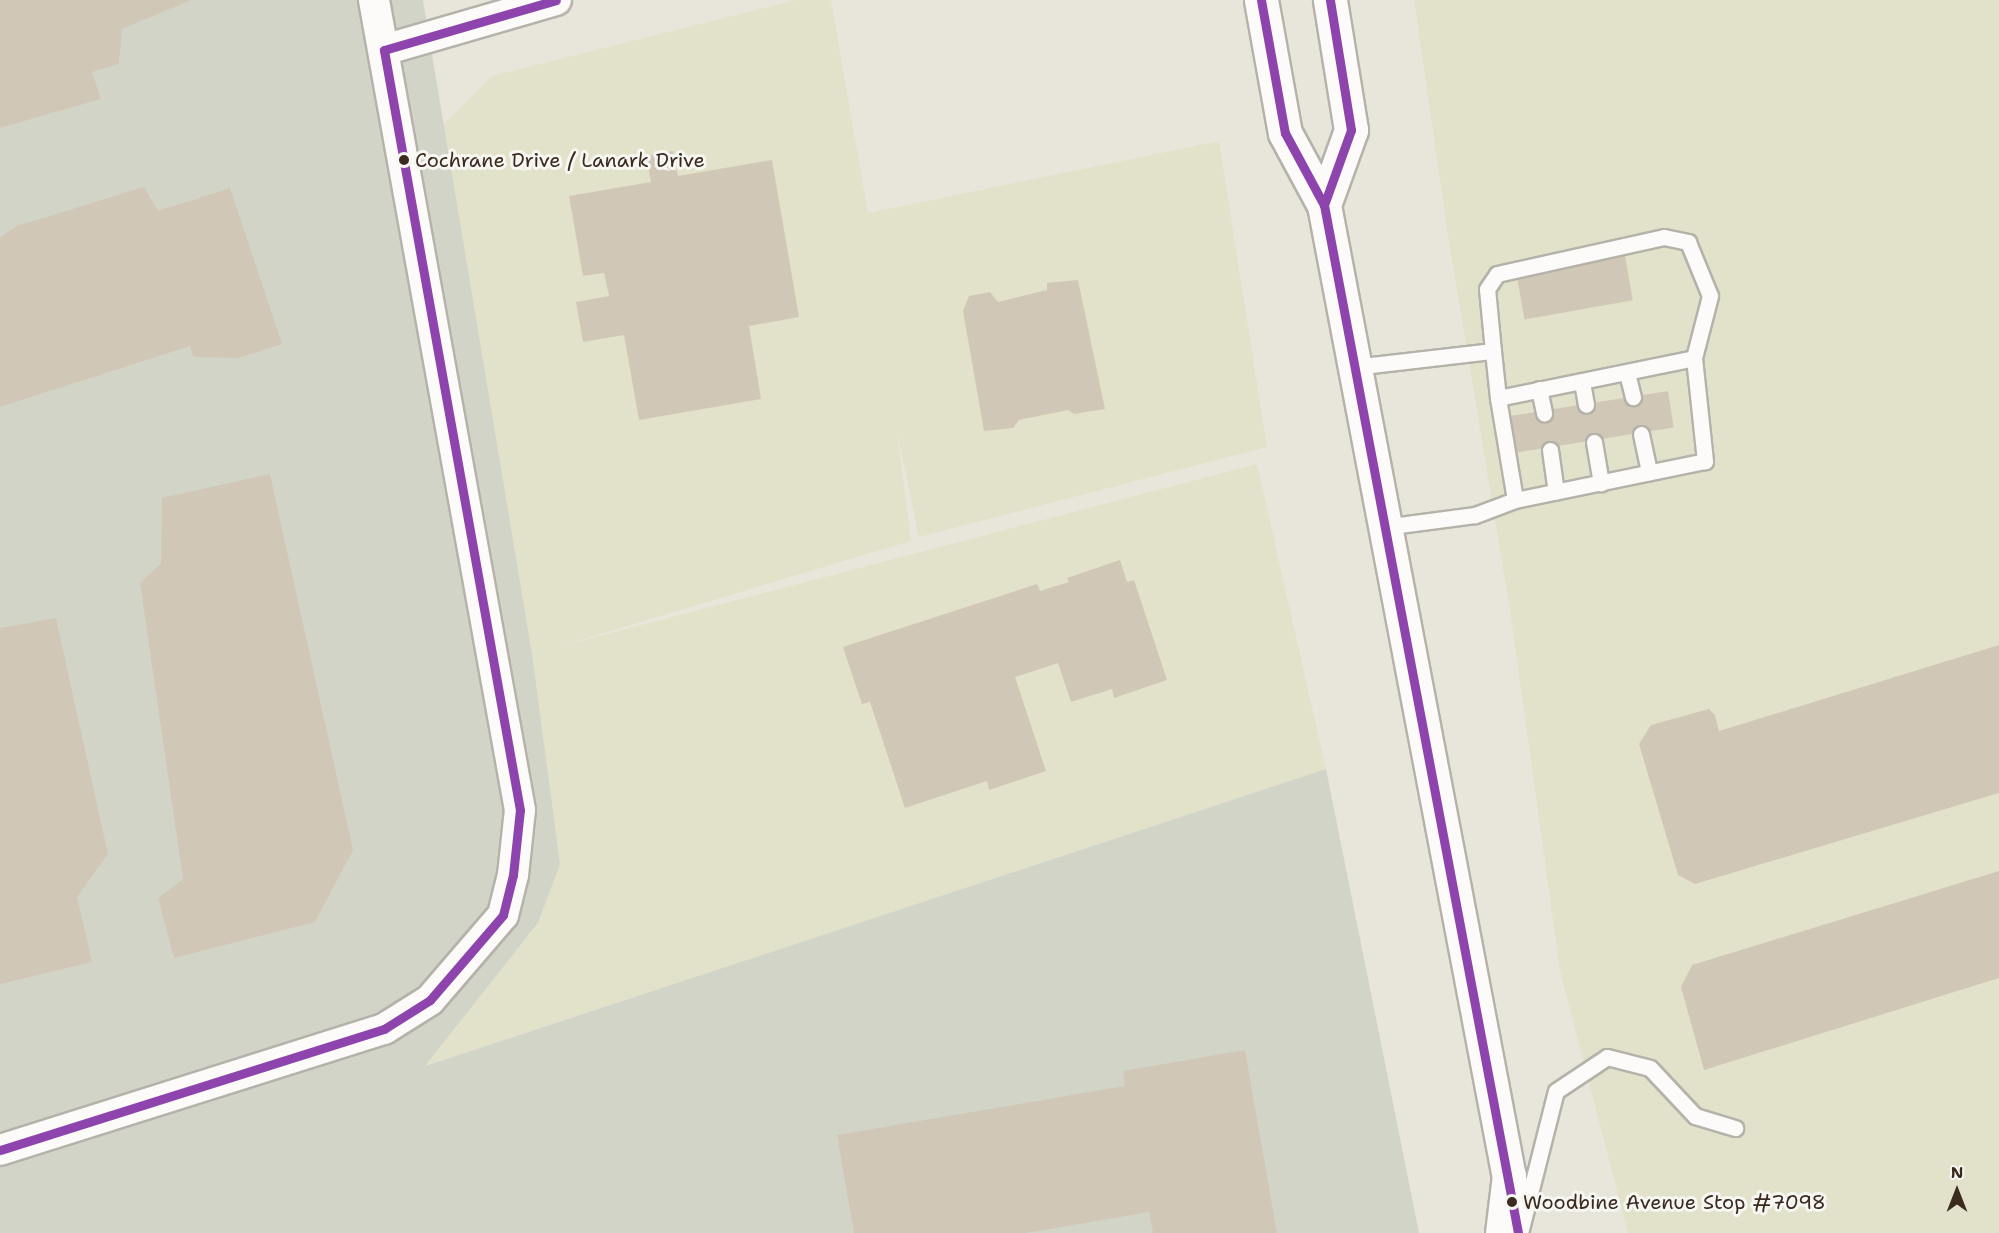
<!DOCTYPE html>
<style>
body{margin:0}
#map{position:relative;width:1999px;height:1233px;overflow:hidden;background:#e8e6db;font-family:"Shantell Sans",sans-serif}
div>[style]{position:absolute}
.built>*{inset:0;background:#e2e2ca}
.industrial>*{inset:0;background:#d3d4c8}
.building>*{inset:0;background:#d1c7b6;transform-origin:0 0}
.roads{filter:drop-shadow(2px 0 #b5b2aa) drop-shadow(-2px 0 #b5b2aa) drop-shadow(0 2px #b5b2aa) drop-shadow(0 -2px #b5b2aa)}
.service>*{height:15px;margin:-7.5px;padding:0 7.5px;transform-origin:7.5px;border-radius:7.5px;background:#fcfbfa}
.minor>*{height:30px;margin:-15px;padding:0 15px;transform-origin:15px;border-radius:15px;background:#fcfbfa}
.primary>*{height:33px;margin:-16.5px;padding:0 16.5px;transform-origin:16.5px;border-radius:16.5px;background:#fcfbfa}
.motorway>*{height:33px;margin:-16.5px;padding:0 16.5px;transform-origin:16.5px;border-radius:16.5px;background:#fcfbfa}
.bus-1>*{height:9px;margin:-4.5px;padding:0 4.5px;transform-origin:4.5px;border-radius:4.5px;background:#8e44ad}
.dots>*{width:16px;height:16px;translate:-50% -50%;box-sizing:border-box;border:3px solid #f6f6f2;border-radius:50%}
span{translate:-50% -50%;white-space:nowrap;text-align:center;line-height:1.15;-webkit-text-stroke:6px #f6f6f2;paint-order:stroke}
.bus-label{font-size:20px;color:#3b2a1e}
.left{translate:0 -50%;text-align:left}
.north{position:absolute;left:1927px;top:1161px;width:60px;height:60px;-webkit-text-stroke:4px #f6f6f2;paint-order:stroke;rotate:0deg;font-size:16px;font-weight:700;line-height:24px;text-align:center;color:#3b2a1e}
.north::after{content:'';display:block;margin:auto;width:21px;height:27px;background:#3b2a1e;clip-path:polygon(50% 0,100% 100%,50% 72%,0 100%)}
</style>
<div id="map">
<div class="built">
<i style="clip-path:polygon(796px 0,831px 0,868px 213px,1219px 141px,1267px 447px,919px 537px,897px 432px,911px 541px,557px 647px,1257px 464px,1326px 769px,424px 1066px,538px 924px,532px 654px,442px 126px,492px 76px)"></i>
<i style="clip-path:polygon(1414px 0,1999px 0,1999px 1233px,1628px 1233px,1560px 971px,1511px 617px,1448px 236px)"></i>
</div>
<div class="industrial">
<i style="clip-path:polygon(0 0,423px 0,532px 654px,560px 864px,538px 923px,425px 1066px,1326px 769px,1419px 1233px,0 1233px)"></i>
</div>
<div class="building">
<i style="clip-path:polygon(0 0,191px 0,122px 29px,119px 64px,92px 72px,101px 99px,0 128px)"></i>
<i style="clip-path:polygon(673px 151px,678px 176px,772px 160px,799px 317px,749px 326px,761px 399px,639px 420px,624px 335px,583px 342px,576px 302px,609px 296px,604px 273px,583px 276px,569px 196px,651px 182px,646px 156px)"></i>
<i style="clip-path:polygon(144px 187px,158px 211px,230px 188px,282px 344px,238px 358px,193px 357px,190px 346px,0 407px,0 237px,17px 226px)"></i>
<i style="left:1625px;top:256px;width:45px;height:110px;rotate:80deg"></i>
<i style="clip-path:polygon(1078px 280px,1105px 409px,1074px 414px,1068px 410px,1019px 420px,1013px 428px,984px 431px,963px 311px,969px 296px,990px 292px,998px 302px,1047px 290px,1047px 283px)"></i>
<i style="left:1668px;top:391px;width:37px;height:159px;rotate:81deg"></i>
<i style="clip-path:polygon(270px 474px,353px 850px,315px 922px,174px 958px,158px 898px,183px 879px,140px 583px,161px 563px,162px 498px)"></i>
<i style="clip-path:polygon(1120px 560px,1127px 582px,1134px 580px,1167px 680px,1114px 698px,1112px 689px,1071px 702px,1058px 663px,1015px 677px,1046px 771px,989px 790px,987px 781px,905px 808px,870px 702px,862px 704px,843px 647px,1037px 584px,1040px 591px,1069px 582px,1067px 578px)"></i>
<i style="clip-path:polygon(56px 618px,108px 854px,77px 897px,92px 962px,0 984px,0 628px)"></i>
<i style="clip-path:polygon(1999px 645px,1999px 793px,1695px 884px,1678px 875px,1639px 744px,1651px 725px,1709px 709px,1715px 715px,1719px 731px)"></i>
<i style="clip-path:polygon(1999px 871px,1999px 978px,1704px 1070px,1681px 987px,1692px 965px)"></i>
<i style="clip-path:polygon(1245px 1050px,1277px 1233px,1153px 1233px,1149px 1212px,1026px 1233px,854px 1233px,837px 1135px,1125px 1086px,1123px 1071px)"></i>
</div>
<div class="roads">
<div class="service">
<i style="left:1493px;top:351px;width:62px;rotate:-95.5deg"></i>
<i style="left:1487px;top:289px;width:18px;rotate:-56deg"></i>
<i style="left:1497px;top:274px;width:171px;rotate:-12.5deg"></i>
<i style="left:1664px;top:237px;width:25px;rotate:12deg"></i>
<i style="left:1688px;top:242px;width:58px;rotate:67.8deg"></i>
<i style="left:1710px;top:296px;width:64px;rotate:104.5deg"></i>
<i style="left:1354px;top:367px;width:140px;rotate:-6.6deg"></i>
<i style="left:1493px;top:351px;width:47px;rotate:83.9deg"></i>
<i style="left:1498px;top:398px;width:200px;rotate:-11.5deg"></i>
<i style="left:1694px;top:358px;width:104px;rotate:83.9deg"></i>
<i style="left:1705px;top:461px;width:194px;rotate:168.4deg"></i>
<i style="left:1515px;top:500px;width:43px;rotate:159.4deg"></i>
<i style="left:1475px;top:515px;width:92px;rotate:172.5deg"></i>
<i style="left:1627px;top:373px;width:25px;rotate:76deg"></i>
<i style="left:1582px;top:382px;width:23px;rotate:80deg"></i>
<i style="left:1539px;top:389px;width:25px;rotate:78deg"></i>
<i style="left:1498px;top:398px;width:103px;rotate:80.5deg"></i>
<i style="left:1641px;top:434px;width:39px;rotate:78deg"></i>
<i style="left:1594px;top:442px;width:42px;rotate:80.3deg"></i>
<i style="left:1550px;top:450px;width:42px;rotate:81.9deg"></i>
<i style="left:1520px;top:1233px;width:146px;rotate:-75.8deg"></i>
<i style="left:1556px;top:1091px;width:61px;rotate:-33.7deg"></i>
<i style="left:1607px;top:1057px;width:44px;rotate:14.3deg"></i>
<i style="left:1650px;top:1068px;width:66px;rotate:46.8deg"></i>
<i style="left:1695px;top:1116px;width:42px;rotate:16.7deg"></i>
</div>
<div class="minor">
<i style="left:384px;top:50px;width:179px;rotate:-16.2deg"></i>
<i style="left:0;top:1150px;width:403px;rotate:-17.5deg"></i>
<i style="left:384px;top:1029px;width:54px;rotate:-32.2deg"></i>
<i style="left:430px;top:1000px;width:112px;rotate:-49.3deg"></i>
<i style="left:503px;top:915px;width:41px;rotate:-76deg"></i>
<i style="left:513px;top:875px;width:65px;rotate:-83.9deg"></i>
<i style="left:520px;top:810px;width:823px;rotate:-100.22deg"></i>
</div>
<div class="primary">
<i style="left:1261px;top:0;width:135px;rotate:79.8deg"></i>
<i style="left:1285px;top:133px;width:82px;rotate:61.6deg"></i>
<i style="left:1324px;top:205px;width:1017px;rotate:79.23deg"></i>
<i style="left:1324px;top:205px;width:80px;rotate:-70.2deg"></i>
<i style="left:1351px;top:130px;width:132px;rotate:-99.2deg"></i>
</div>
<div class="motorway">
<i style="left:1502px;top:1233px;width:58px;rotate:-83.1deg"></i>
</div>
</div>
<div class="bus-1">
<i style="left:1261px;top:0;width:135px;rotate:79.8deg"></i>
<i style="left:1285px;top:133px;width:82px;rotate:61.6deg"></i>
<i style="left:1324px;top:205px;width:1046px;rotate:79.31deg"></i>
<i style="left:1324px;top:205px;width:80px;rotate:-70.2deg"></i>
<i style="left:1351px;top:130px;width:132px;rotate:-99.2deg"></i>
<i style="left:0;top:1150px;width:403px;rotate:-17.5deg"></i>
<i style="left:384px;top:1029px;width:54px;rotate:-32.2deg"></i>
<i style="left:430px;top:1000px;width:112px;rotate:-49.3deg"></i>
<i style="left:503px;top:915px;width:41px;rotate:-76deg"></i>
<i style="left:513px;top:875px;width:65px;rotate:-83.9deg"></i>
<i style="left:520px;top:810px;width:772px;rotate:-100.15deg"></i>
<i style="left:384px;top:50px;width:179px;rotate:-16.2deg"></i>
</div>
<div class="dots">
<i style="left:404px;top:160px;background:#3b2a1e"></i>
<i style="left:1512px;top:1202px;background:#3b2a1e"></i>
</div>
<div class="bus-label">
<span class="left" style="left:415px;top:160px">Cochrane Drive / Lanark Drive</span>
<span class="left" style="left:1523px;top:1202px">Woodbine Avenue Stop #7098</span>
</div>
<div class="north">N</div>
</div>
